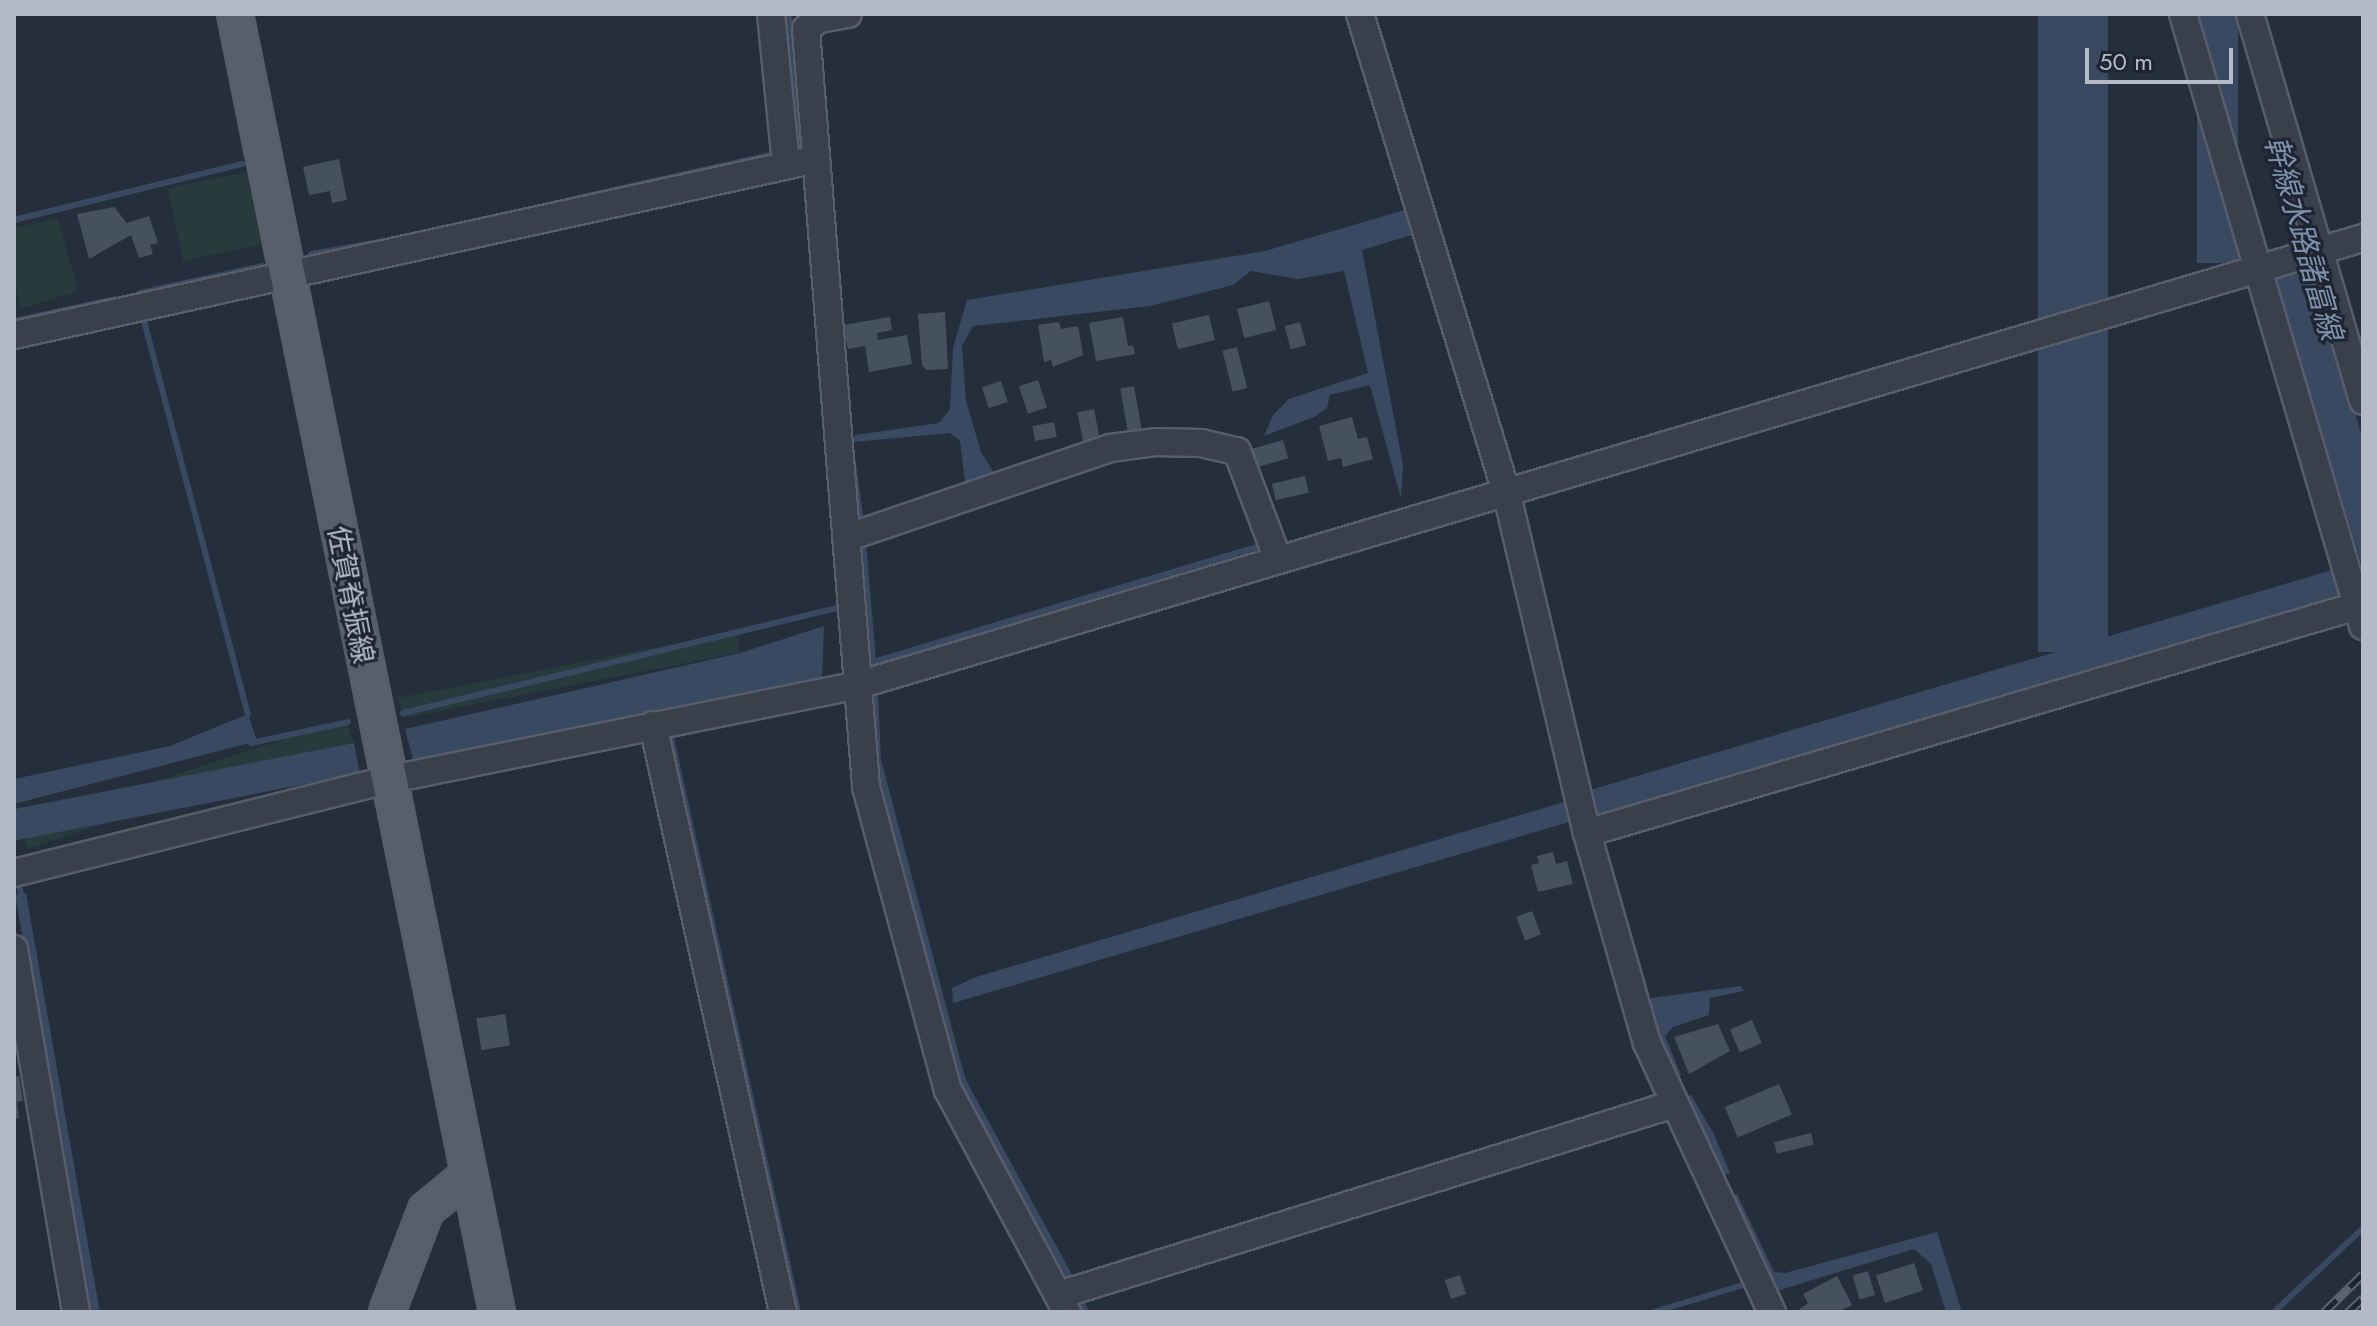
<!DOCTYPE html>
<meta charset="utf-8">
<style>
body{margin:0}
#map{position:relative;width:2377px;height:1326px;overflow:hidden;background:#252e3b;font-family:Jost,"Noto Sans JP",sans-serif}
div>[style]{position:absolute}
.green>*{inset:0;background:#273a3c;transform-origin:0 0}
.water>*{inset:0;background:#3a4962;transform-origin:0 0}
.stream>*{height:6px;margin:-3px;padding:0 3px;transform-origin:3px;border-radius:3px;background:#3a4962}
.building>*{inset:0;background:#465160;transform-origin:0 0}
.roads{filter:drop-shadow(2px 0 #575e6a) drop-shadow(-2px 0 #575e6a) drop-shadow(0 2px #575e6a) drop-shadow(0 -2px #575e6a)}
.minor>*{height:26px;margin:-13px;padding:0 13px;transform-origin:13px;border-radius:13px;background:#39404c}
.major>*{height:34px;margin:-17px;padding:0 17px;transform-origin:17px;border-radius:17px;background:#575f6c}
.rail>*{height:9px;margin-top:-4.5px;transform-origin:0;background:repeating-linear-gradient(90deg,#1e2531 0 18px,#5b6472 0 36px);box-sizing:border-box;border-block:2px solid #5b6472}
span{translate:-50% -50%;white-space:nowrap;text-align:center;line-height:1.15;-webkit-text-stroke:6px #1e2531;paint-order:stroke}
.street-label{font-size:28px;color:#b4bbc7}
.water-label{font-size:30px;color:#7d91ad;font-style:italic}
.frame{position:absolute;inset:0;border:16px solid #b4bbc7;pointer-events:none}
.scale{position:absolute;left:2085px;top:48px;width:148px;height:36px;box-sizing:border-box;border:4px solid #b4bbc7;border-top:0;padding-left:10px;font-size:24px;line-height:28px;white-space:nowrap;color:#b4bbc7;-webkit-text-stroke:6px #1e2531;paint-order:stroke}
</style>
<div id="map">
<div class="green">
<i style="left:246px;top:172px;width:74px;height:80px;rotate:78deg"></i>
<i style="clip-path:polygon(58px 218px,78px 291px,21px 309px,14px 280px,14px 228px)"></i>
<i style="left:736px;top:632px;width:21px;height:344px;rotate:79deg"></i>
<i style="left:346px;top:719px;width:25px;height:343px;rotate:72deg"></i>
</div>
<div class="water">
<i style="left:2038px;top:14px;width:70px;height:638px"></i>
<i style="left:2197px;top:14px;width:41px;height:249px"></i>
<i style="clip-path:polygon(1408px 209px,1415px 234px,1362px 250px,1403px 465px,1401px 499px,1370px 385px,1330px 395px,1327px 408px,1314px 417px,1264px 436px,1273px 415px,1289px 399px,1368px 373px,1344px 271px,1298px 279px,1251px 271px,1233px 285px,1150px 306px,973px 326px,962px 346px,966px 401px,981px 452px,997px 478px,966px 489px,960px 441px,950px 433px,854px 442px,855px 435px,939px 423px,950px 409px,953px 348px,967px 300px,1265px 251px)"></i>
<i style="clip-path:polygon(2312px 267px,2363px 440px,2363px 569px,2275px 278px)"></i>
<i style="clip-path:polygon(2332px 570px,2341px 595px,2332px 604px,1607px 817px,1596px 814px,1590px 790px)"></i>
<i style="clip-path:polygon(824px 626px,822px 677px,414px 763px,405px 729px,740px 653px)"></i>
<i style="clip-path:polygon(248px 714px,257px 741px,14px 804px,14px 779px,170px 746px)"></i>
<i style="left:354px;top:743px;width:31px;height:351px;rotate:79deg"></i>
<i style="clip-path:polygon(1564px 802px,1569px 822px,953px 1003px,952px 988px,973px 978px)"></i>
<i style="left:26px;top:893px;width:425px;height:11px;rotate:80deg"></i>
<i style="clip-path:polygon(1741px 986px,1744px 991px,1710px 998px,1709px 1015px,1673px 1027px,1665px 1036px,1681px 1075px,1676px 1078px,1647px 1008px,1651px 998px)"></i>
<i style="clip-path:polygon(1691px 1095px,1714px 1134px,1730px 1173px,1722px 1175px,1686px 1097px)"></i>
<i style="clip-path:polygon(1737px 1194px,1774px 1272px,1785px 1273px,1937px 1232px,1962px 1312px,1946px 1312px,1931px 1264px,1914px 1249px,1776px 1291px,1731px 1195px)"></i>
</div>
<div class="stream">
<i style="left:789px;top:14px;width:134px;rotate:86.2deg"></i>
<i style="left:798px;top:148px;width:6px;rotate:162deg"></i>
<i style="left:570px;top:200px;width:213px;rotate:-12.7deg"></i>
<i style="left:14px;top:220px;width:235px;rotate:-13.8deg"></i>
<i style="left:311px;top:254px;width:69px;rotate:-10deg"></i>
<i style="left:140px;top:293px;width:125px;rotate:-12.5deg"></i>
<i style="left:14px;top:321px;width:103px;rotate:-12.3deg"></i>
<i style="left:144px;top:321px;width:407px;rotate:75.2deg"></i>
<i style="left:849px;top:435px;width:89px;rotate:82.2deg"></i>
<i style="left:863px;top:542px;width:120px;rotate:85.2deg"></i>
<i style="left:873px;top:662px;width:401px;rotate:-16.7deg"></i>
<i style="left:875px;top:694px;width:66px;rotate:87.4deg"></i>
<i style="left:878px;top:760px;width:332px;rotate:75.2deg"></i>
<i style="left:963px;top:1081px;width:230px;rotate:61.4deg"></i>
<i style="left:403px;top:713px;width:447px;rotate:-13.6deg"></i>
<i style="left:669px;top:729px;width:597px;rotate:77.52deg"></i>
<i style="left:251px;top:743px;width:99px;rotate:-12.2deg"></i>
<i style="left:18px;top:880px;width:14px;rotate:78deg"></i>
<i style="left:1079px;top:1297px;width:17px;rotate:65deg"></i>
<i style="left:1654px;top:1312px;width:93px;rotate:-16.9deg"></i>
<i style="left:2274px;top:1312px;width:122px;rotate:-43.3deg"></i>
</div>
<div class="building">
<i style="clip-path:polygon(339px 159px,347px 200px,332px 203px,330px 191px,309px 195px,303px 167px)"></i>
<i style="clip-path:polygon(114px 207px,127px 223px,149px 216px,158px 243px,150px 245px,153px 254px,139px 258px,131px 235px,89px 259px,77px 214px)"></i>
<i style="left:1269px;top:301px;width:30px;height:33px;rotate:76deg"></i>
<i style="clip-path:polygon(945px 312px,948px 369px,927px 370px,922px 366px,918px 314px)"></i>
<i style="left:1209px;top:315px;width:26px;height:38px;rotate:77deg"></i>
<i style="clip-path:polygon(890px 317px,892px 330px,877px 333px,878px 340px,907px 335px,912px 364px,869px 372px,865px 346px,848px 349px,843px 325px)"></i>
<i style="clip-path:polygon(1123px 317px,1128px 346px,1133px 345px,1135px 354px,1096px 361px,1089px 323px)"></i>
<i style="clip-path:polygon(1059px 322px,1061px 329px,1078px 326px,1083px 355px,1053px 367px,1051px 360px,1044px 362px,1038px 325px)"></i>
<i style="left:1300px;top:322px;width:24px;height:16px;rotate:75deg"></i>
<i style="left:1237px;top:347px;width:42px;height:15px;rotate:76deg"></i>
<i style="left:1038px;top:380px;width:29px;height:20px;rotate:72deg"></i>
<i style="left:1001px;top:381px;width:22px;height:20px;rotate:72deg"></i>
<i style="left:1134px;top:386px;width:51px;height:14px;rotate:80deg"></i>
<i style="left:1094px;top:409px;width:31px;height:17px;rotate:79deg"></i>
<i style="clip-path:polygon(1352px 417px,1358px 439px,1367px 437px,1373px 459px,1343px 467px,1341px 458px,1328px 461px,1319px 426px)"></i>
<i style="left:1054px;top:422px;width:15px;height:22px;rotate:79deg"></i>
<i style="left:1283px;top:440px;width:19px;height:33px;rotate:74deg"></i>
<i style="left:1305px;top:476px;width:17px;height:34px;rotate:77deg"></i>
<i style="clip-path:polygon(1553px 852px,1556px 864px,1567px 861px,1573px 884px,1538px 892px,1531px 865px,1539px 863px,1537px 856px)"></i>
<i style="left:1532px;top:911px;width:25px;height:17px;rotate:69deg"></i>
<i style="left:505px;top:1014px;width:32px;height:29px;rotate:81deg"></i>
<i style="left:1752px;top:1020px;width:25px;height:24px;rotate:67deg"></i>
<i style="clip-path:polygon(1718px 1024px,1730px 1051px,1689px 1074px,1674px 1037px)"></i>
<i style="clip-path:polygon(19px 1076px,23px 1101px,17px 1102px,19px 1118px,14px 1119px,14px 1077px)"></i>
<i style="left:1779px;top:1084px;width:33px;height:59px;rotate:67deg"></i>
<i style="left:1811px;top:1133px;width:12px;height:38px;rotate:76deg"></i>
<i style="left:1914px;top:1263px;width:29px;height:40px;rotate:72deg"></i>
<i style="left:1868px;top:1271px;width:25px;height:16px;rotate:74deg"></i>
<i style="left:1460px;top:1275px;width:20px;height:16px;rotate:72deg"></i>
<i style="clip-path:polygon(1837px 1276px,1852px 1305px,1838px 1312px,1796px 1312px,1808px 1303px,1803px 1294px)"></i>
</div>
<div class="roads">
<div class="minor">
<i style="left:771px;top:14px;width:150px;rotate:84.3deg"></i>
<i style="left:848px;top:14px;width:29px;rotate:170deg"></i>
<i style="left:819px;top:19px;width:16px;rotate:142deg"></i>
<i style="left:806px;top:29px;width:760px;rotate:85.47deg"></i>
<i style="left:866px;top:787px;width:314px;rotate:74.9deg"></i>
<i style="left:948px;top:1090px;width:252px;rotate:61.8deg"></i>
<i style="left:1360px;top:14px;width:499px;rotate:73deg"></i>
<i style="left:1506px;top:491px;width:351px;rotate:76.7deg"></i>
<i style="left:1587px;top:833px;width:218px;rotate:74.1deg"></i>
<i style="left:1647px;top:1043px;width:297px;rotate:65.1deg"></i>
<i style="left:2183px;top:14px;width:638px;rotate:73.61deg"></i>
<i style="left:2250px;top:14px;width:403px;rotate:73.7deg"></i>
<i style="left:14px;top:335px;width:817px;rotate:-12.37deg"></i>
<i style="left:846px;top:538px;width:279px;rotate:-18.8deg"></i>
<i style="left:1110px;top:448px;width:46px;rotate:-7.4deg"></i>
<i style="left:1156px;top:442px;width:45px;rotate:1.3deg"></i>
<i style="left:1201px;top:443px;width:37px;rotate:13deg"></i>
<i style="left:1237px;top:451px;width:113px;rotate:69.3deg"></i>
<i style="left:653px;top:725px;width:601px;rotate:77.51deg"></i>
<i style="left:1587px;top:833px;width:803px;rotate:-16.43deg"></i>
<i style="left:14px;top:873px;width:384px;rotate:-14deg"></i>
<i style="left:387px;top:780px;width:477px;rotate:-11.4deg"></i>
<i style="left:855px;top:686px;width:1573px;rotate:-16.55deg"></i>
<i style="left:14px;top:949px;width:368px;rotate:80.3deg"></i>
<i style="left:1059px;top:1295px;width:644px;rotate:-17.25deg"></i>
</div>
<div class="major">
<i style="left:235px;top:14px;width:1324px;rotate:78.59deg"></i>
<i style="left:387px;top:1312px;width:109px;rotate:-69.1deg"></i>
<i style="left:426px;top:1210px;width:52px;rotate:-39.5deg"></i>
</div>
</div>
<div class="rail">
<i style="left:2324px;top:1312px;width:54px;rotate:-44.3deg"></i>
<i style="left:2348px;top:1312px;width:21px;rotate:-43deg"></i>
</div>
<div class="street-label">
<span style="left:350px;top:595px;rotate:79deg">佐賀脊振線</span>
</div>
<div class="water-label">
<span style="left:2303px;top:238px;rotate:74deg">幹線水路諸富線</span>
</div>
<div class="frame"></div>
<div class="scale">50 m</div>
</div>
